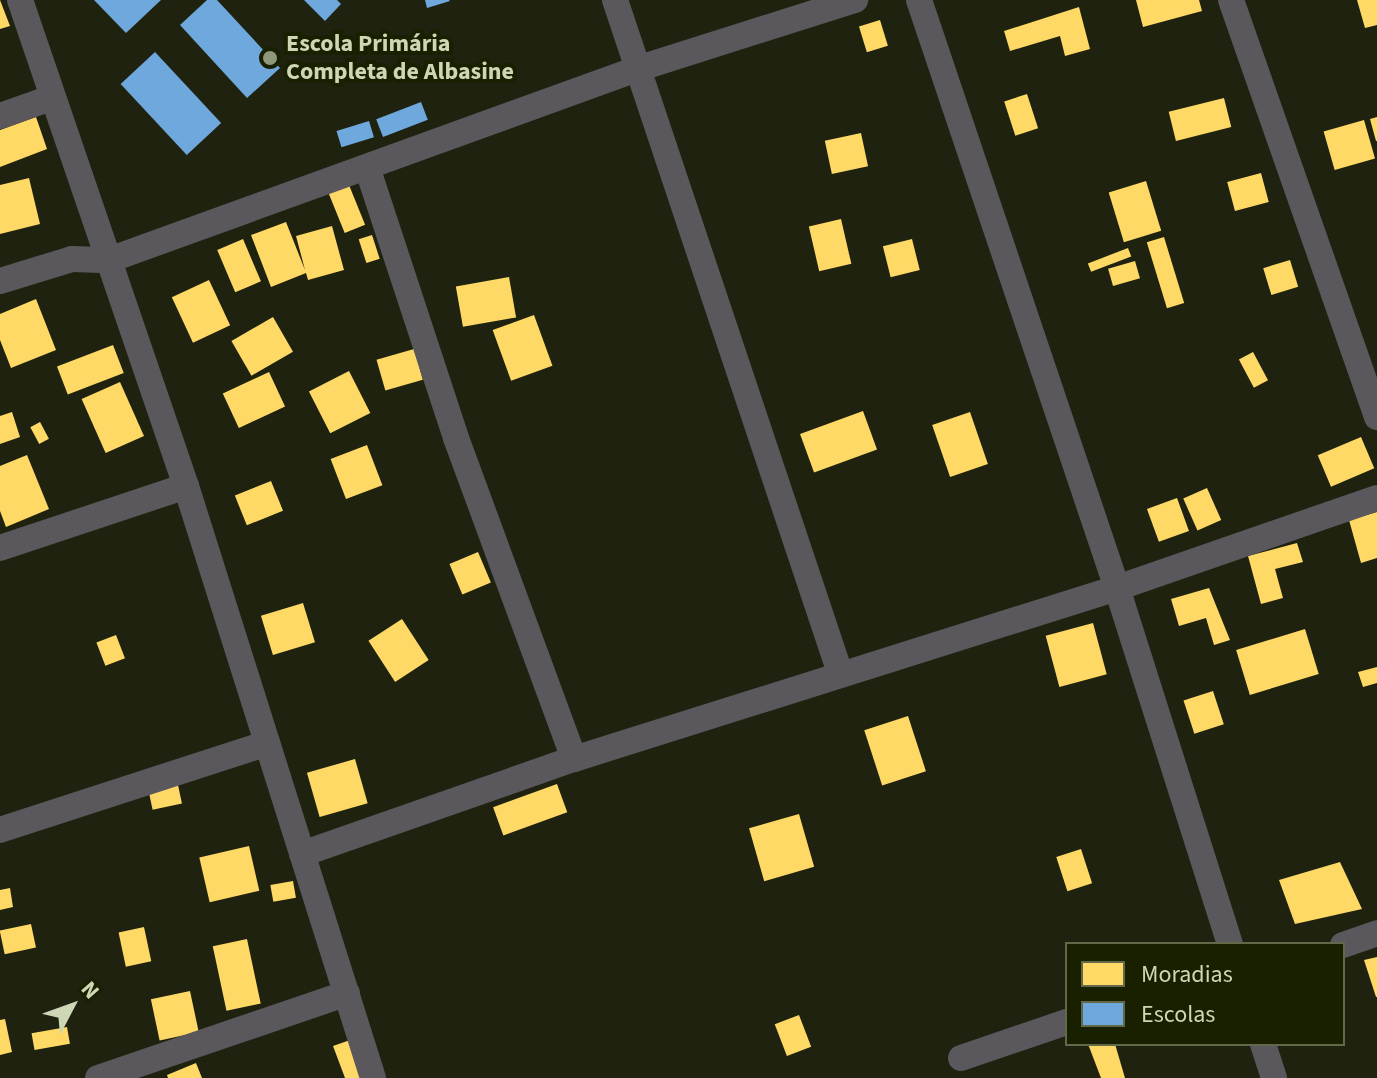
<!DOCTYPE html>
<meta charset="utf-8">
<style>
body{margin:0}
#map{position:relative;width:1377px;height:1078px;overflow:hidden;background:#1e220f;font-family:"Source Sans 3",sans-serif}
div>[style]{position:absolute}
.homes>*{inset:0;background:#ffd966;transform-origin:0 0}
.schools>*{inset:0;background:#6fa8dc;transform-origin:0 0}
.street>*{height:26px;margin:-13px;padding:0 13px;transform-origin:13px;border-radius:13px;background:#5a585c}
.dots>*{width:22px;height:22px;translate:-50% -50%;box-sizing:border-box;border:4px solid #192000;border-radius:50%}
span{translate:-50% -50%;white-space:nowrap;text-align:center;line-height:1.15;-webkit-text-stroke:8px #192000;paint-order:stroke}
.poi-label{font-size:24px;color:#cdd7b6;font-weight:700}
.left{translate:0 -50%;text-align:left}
.legend{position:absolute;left:1065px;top:942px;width:280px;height:104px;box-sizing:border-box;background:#192000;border:2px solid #616949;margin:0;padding:10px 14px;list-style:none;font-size:24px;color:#cdd7b6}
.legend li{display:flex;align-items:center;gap:16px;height:40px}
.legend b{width:40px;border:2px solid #616949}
.north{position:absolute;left:32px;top:966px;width:80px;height:80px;-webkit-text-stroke:6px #192000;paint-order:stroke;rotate:49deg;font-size:22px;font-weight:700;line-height:32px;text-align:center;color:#cdd7b6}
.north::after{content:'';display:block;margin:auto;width:28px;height:36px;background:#cdd7b6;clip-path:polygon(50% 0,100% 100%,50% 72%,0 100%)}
</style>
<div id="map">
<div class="homes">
<i style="clip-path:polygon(0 0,10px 26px,0 29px)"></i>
<i style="clip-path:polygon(1136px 0,1199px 0,1202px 11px,1143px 27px)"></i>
<i style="clip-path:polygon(1357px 0,1377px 0,1377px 25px,1365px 28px)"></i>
<i style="clip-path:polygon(1079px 7px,1090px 49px,1065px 56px,1060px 36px,1010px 51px,1004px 31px)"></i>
<i style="left:880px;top:20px;width:27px;height:22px;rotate:73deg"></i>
<i style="left:1027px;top:94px;width:36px;height:24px;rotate:72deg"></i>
<i style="left:1224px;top:98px;width:30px;height:57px;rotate:76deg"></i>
<i style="clip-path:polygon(36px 117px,47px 149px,0 167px,0 130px)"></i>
<i style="clip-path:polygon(1377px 117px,1377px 141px,1376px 141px,1370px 119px)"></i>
<i style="left:1364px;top:120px;width:40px;height:42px;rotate:74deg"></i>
<i style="left:861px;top:133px;width:34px;height:37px;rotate:78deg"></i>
<i style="left:1261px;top:173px;width:30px;height:35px;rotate:75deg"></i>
<i style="clip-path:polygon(29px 178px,40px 224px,0 234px,0 185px)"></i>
<i style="left:1146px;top:181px;width:52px;height:39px;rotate:73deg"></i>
<i style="left:349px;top:185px;width:43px;height:22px;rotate:68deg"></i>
<i style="left:841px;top:219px;width:46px;height:33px;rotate:77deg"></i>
<i style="clip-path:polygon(286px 222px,305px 270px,296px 236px,332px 226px,344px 270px,308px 280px,306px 273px,271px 287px,251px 235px)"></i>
<i style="left:372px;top:235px;width:25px;height:14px;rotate:72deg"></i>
<i style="left:1164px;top:237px;width:69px;height:18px;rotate:73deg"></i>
<i style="left:243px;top:239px;width:46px;height:28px;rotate:67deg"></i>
<i style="left:912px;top:239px;width:32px;height:30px;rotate:76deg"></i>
<i style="left:1128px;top:248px;width:9px;height:43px;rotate:69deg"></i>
<i style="left:1290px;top:260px;width:28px;height:28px;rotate:73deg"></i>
<i style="left:1135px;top:261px;width:18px;height:28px;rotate:74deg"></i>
<i style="left:509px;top:277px;width:41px;height:54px;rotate:80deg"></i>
<i style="left:209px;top:280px;width:50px;height:41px;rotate:65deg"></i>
<i style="clip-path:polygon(36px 299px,56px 350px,11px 368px,0 340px,0 314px)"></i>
<i style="left:534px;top:315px;width:54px;height:44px;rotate:70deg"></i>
<i style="left:273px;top:317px;width:40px;height:48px;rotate:60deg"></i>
<i style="left:113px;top:345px;width:30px;height:60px;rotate:69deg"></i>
<i style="left:414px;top:349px;width:32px;height:39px;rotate:74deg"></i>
<i style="left:1253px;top:352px;width:32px;height:16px;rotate:62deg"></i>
<i style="left:349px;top:371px;width:47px;height:45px;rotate:63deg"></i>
<i style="left:269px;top:372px;width:38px;height:51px;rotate:65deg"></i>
<i style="left:120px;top:382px;width:59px;height:42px;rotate:66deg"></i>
<i style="left:863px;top:411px;width:41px;height:67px;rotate:70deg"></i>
<i style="clip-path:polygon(12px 412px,20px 437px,0 444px,0 416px)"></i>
<i style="left:970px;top:412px;width:55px;height:40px;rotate:71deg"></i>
<i style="left:40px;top:422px;width:19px;height:11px;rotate:62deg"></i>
<i style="left:1361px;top:437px;width:34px;height:47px;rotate:67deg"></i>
<i style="left:367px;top:445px;width:43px;height:39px;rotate:69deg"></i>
<i style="clip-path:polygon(27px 455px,49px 509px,6px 527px,0 511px,0 466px)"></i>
<i style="left:271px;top:481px;width:32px;height:39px;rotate:68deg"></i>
<i style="left:1207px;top:488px;width:35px;height:26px;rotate:66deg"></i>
<i style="left:1177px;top:498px;width:35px;height:32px;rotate:70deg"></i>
<i style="clip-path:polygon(1377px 512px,1377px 558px,1361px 563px,1349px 520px)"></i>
<i style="clip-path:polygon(1297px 543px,1303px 562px,1275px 569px,1283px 598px,1261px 604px,1248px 556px)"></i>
<i style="left:478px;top:552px;width:33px;height:31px;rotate:67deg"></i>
<i style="clip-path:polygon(1209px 588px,1230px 640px,1214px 645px,1206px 618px,1179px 626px,1171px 599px)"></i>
<i style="left:303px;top:603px;width:41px;height:44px;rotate:73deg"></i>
<i style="left:402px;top:619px;width:49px;height:40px;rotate:57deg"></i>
<i style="left:1093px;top:623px;width:53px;height:49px;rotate:75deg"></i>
<i style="left:1305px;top:629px;width:47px;height:72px;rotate:73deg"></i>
<i style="left:116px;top:635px;width:25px;height:21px;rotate:69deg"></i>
<i style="clip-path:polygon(1377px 667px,1377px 683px,1363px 687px,1358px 672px)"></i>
<i style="left:1213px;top:691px;width:35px;height:31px;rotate:72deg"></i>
<i style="left:908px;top:716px;width:58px;height:46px;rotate:72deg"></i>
<i style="left:355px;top:759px;width:46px;height:50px;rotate:74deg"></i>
<i style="left:557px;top:784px;width:30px;height:68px;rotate:70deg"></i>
<i style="left:178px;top:785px;width:19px;height:30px;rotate:78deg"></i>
<i style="left:799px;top:814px;width:55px;height:52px;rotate:74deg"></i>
<i style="left:249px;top:846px;width:46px;height:51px;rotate:77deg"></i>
<i style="left:1081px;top:849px;width:36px;height:26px;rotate:72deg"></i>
<i style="clip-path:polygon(1340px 862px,1362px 909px,1295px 924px,1279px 880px)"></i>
<i style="left:293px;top:881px;width:17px;height:23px;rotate:80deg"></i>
<i style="clip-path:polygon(10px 888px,13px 907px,0 910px,0 890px)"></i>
<i style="left:31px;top:924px;width:24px;height:32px;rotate:78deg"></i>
<i style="left:144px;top:927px;width:35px;height:26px;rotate:78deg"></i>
<i style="left:247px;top:939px;width:66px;height:35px;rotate:78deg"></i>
<i style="clip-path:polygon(1377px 957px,1377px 997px,1376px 997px,1364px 960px)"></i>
<i style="left:190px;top:991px;width:42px;height:40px;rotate:78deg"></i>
<i style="left:799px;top:1015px;width:34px;height:26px;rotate:69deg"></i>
<i style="clip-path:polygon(5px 1019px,12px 1052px,0 1055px,0 1020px)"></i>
<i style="left:67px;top:1027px;width:17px;height:36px;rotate:80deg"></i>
<i style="clip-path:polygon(353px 1039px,367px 1078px,345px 1078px,333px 1046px)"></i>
<i style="clip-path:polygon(1088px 1044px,1115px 1044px,1125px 1078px,1101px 1078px)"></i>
<i style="clip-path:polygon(196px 1063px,202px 1078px,168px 1078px,167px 1075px)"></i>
</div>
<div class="schools">
<i style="clip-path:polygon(94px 0,161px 0,126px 33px)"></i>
<i style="clip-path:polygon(207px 0,217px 0,280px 68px,247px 98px,180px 25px)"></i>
<i style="clip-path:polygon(304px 0,337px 0,341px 4px,325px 21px)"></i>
<i style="clip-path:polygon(425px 0,449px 0,450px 1px,427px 8px)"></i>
<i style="left:155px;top:52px;width:97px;height:47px;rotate:47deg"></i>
<i style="left:421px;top:102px;width:19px;height:48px;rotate:69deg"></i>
<i style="left:369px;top:121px;width:17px;height:34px;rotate:73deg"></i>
</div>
<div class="street">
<i style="left:20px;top:0;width:514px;rotate:71.14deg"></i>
<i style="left:186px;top:486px;width:621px;rotate:72.47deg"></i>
<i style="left:615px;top:0;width:710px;rotate:71.51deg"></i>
<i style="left:919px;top:0;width:620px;rotate:71.39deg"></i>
<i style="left:1117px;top:588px;width:374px;rotate:72.4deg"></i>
<i style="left:1231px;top:0;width:442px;rotate:70.7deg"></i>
<i style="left:0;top:116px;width:54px;rotate:-19.4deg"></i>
<i style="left:367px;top:167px;width:285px;rotate:71.8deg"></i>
<i style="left:456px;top:438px;width:342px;rotate:69.8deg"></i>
<i style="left:0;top:281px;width:75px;rotate:-17deg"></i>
<i style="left:72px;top:259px;width:37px;rotate:2deg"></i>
<i style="left:109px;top:260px;width:561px;rotate:-19.89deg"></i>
<i style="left:637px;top:69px;width:229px;rotate:-17.6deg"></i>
<i style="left:0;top:548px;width:196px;rotate:-18.4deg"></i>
<i style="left:0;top:830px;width:281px;rotate:-18deg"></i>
<i style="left:302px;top:854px;width:288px;rotate:-19.3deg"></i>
<i style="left:574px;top:759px;width:569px;rotate:-17.48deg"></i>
<i style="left:1117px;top:588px;width:275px;rotate:-19.1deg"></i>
<i style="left:1343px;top:945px;width:36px;rotate:-19deg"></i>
<i style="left:1263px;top:1044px;width:36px;rotate:72deg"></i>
<i style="left:961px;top:1058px;width:112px;rotate:-18.8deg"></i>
<i style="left:98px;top:1078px;width:263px;rotate:-18.8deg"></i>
</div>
<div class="dots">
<i style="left:270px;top:58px;background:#90987c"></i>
</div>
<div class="poi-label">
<span class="left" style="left:286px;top:58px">Escola Primária<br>Completa de Albasine</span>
</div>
<ul class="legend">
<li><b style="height:22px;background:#ffd966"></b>Moradias</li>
<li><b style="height:22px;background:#6fa8dc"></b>Escolas</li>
</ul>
<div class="north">N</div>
</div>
